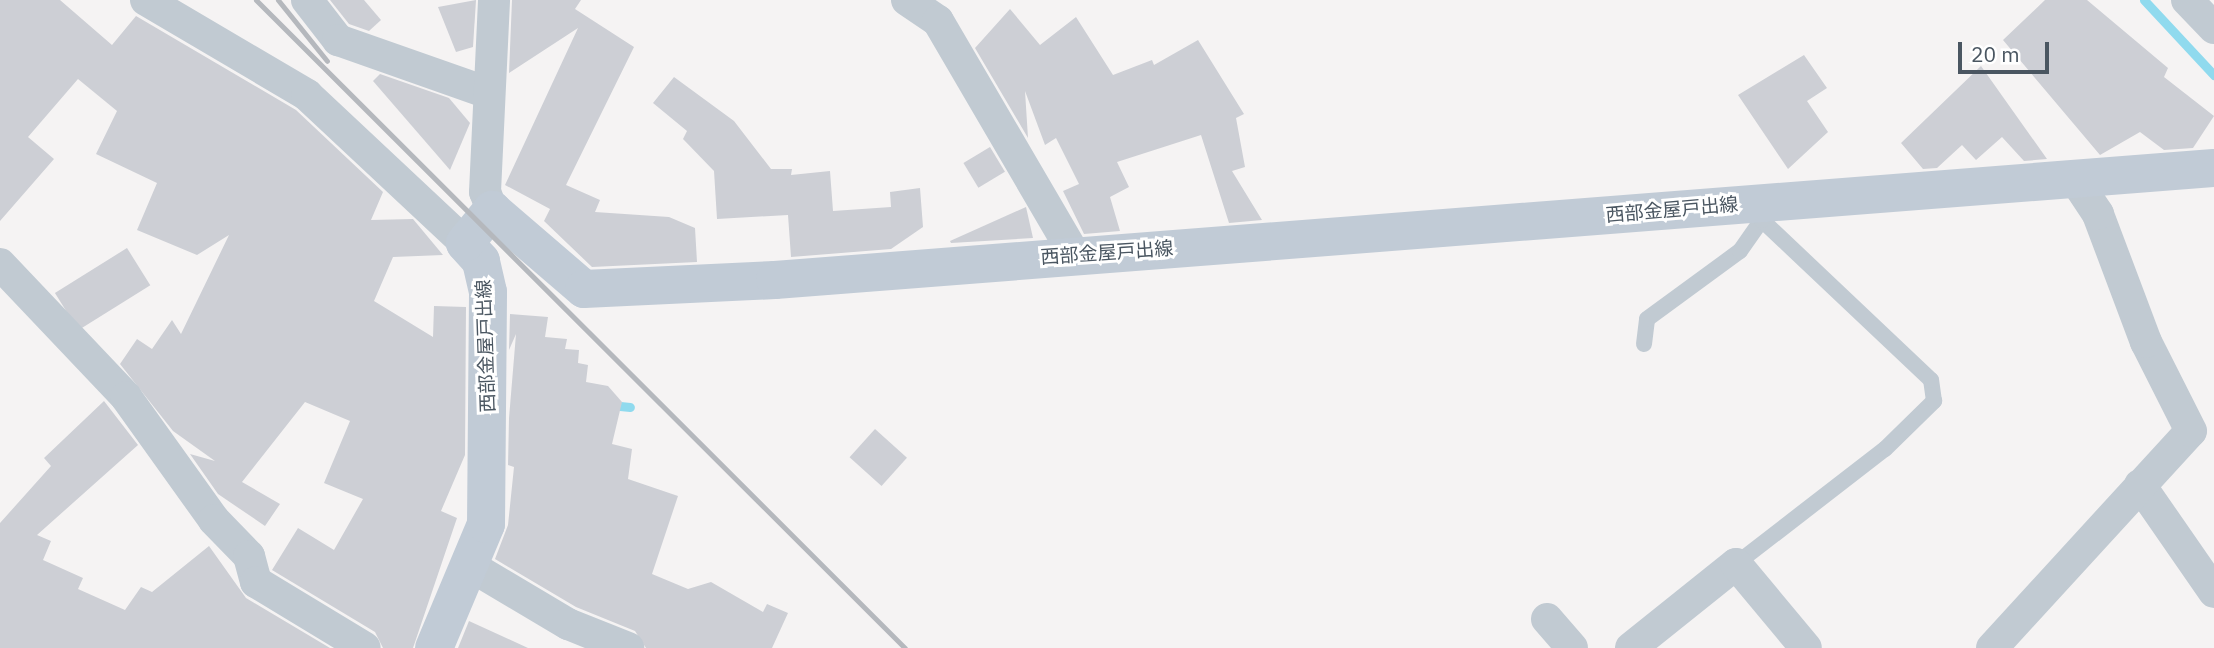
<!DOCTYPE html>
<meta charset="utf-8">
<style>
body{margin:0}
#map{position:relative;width:2214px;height:648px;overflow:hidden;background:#f5f3f3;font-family:"IBM Plex Sans","Noto Sans JP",sans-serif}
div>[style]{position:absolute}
.stream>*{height:9px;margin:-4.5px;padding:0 4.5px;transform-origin:4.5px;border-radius:4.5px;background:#90daee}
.building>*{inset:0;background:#cdcfd5;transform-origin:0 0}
.lane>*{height:16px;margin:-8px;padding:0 8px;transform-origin:8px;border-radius:8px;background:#c1cad2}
.street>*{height:32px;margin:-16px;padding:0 16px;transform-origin:16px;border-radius:16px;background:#c1cad2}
.secondary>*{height:38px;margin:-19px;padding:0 19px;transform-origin:19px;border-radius:19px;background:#c1cbd6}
.rail>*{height:5px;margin:-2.5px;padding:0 2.5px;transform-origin:2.5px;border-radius:2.5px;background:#b5b8bd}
span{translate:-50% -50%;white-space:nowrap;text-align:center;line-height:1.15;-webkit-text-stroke:6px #fff;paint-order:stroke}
.street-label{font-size:19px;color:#4a5661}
.scale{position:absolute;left:1958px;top:42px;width:91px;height:32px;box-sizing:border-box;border:4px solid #4a5661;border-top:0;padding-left:9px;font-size:21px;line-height:24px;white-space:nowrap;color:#4a5661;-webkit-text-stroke:5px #fff;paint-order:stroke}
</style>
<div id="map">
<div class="stream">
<i style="left:2144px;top:0;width:103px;rotate:47deg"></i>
<i style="left:610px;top:405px;width:20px;rotate:6deg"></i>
</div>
<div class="building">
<i style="clip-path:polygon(0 0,60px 0,112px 45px,136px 16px,296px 110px,383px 192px,371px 220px,413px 219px,443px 255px,393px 257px,374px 301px,433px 337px,434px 306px,466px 307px,465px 455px,441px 511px,457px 518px,413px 648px,383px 648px,375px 632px,272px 570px,298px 528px,334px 550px,363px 499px,324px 483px,350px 421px,305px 402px,242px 482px,280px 504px,265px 526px,218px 494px,190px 454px,215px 461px,173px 431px,120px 364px,137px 339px,152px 349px,172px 320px,181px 334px,229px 235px,197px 255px,137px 230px,157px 183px,96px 154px,117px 111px,78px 79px,28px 137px,54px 159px,0 221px)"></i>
<i style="clip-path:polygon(330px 0,364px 0,381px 20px,369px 31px,349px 24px)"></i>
<i style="clip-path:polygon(476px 0,473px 47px,456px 52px,438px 7px)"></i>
<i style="clip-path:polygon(512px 0,581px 0,575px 9px,634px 47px,566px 185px,600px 200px,595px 212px,669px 217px,695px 228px,697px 262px,592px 267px,544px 221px,550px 209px,505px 185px,578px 28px,509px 73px)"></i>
<i style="clip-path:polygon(2045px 0,2087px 0,2168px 68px,2164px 77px,2214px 116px,2193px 148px,2164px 150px,2140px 132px,2100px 155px,2003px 40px)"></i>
<i style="clip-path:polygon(1010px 9px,1040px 45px,1076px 17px,1113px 75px,1152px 60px,1154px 65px,1198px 40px,1244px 114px,1236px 118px,1245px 167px,1232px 171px,1262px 220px,1229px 223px,1201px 135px,1117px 162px,1129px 187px,1110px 197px,1120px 231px,1084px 234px,1063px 191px,1079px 184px,1056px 138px,1045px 145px,1025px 91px,1028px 138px,975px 48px)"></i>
<i style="clip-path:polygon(1804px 55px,1827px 88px,1807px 101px,1828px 132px,1788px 169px,1738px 95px)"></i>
<i style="clip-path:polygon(1981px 66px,2047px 159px,2024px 161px,2002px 137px,1976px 160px,1962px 145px,1937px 168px,1923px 169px,1901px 143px)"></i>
<i style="clip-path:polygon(380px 74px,449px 98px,470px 123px,450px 170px,373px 81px)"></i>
<i style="clip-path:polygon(674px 77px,734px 121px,771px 169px,792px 169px,791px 175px,830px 171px,833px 211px,891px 207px,890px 192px,920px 188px,923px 227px,891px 249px,791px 257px,788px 215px,717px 219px,714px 171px,683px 139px,687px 131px,653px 103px)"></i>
<i style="left:990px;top:147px;width:29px;height:31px;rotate:59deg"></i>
<i style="clip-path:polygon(1026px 207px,1033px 238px,951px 243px,950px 241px)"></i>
<i style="left:127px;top:248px;width:44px;height:85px;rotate:58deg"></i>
<i style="clip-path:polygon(510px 314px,548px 317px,545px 337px,567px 339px,565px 349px,579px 350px,578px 363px,588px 365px,586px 382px,608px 386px,622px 402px,612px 444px,632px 449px,628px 479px,678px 496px,652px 574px,688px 589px,711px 582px,763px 612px,767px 604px,788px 613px,772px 648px,646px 648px,635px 631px,576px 607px,495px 559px,508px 525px,514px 467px,508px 465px,509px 418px,516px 334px,509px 350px)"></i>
<i style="clip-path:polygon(104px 401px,138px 445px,37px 535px,51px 541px,43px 560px,83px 578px,78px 589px,125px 610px,141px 587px,152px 592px,209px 546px,246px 598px,330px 648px,0 648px,0 523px,51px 466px,44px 458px)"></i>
<i style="left:875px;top:429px;width:43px;height:38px;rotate:42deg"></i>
<i style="clip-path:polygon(469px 621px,528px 648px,458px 648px)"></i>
</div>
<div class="lane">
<i style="left:1644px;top:344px;width:25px;rotate:-83deg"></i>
<i style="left:1647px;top:319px;width:115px;rotate:-36.2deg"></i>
<i style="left:1740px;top:251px;width:38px;rotate:-55deg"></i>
<i style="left:1736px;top:564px;width:188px;rotate:-37.7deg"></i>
<i style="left:1885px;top:449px;width:69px;rotate:-44.4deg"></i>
<i style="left:1934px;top:401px;width:21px;rotate:-98deg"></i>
<i style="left:1931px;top:380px;width:233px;rotate:-136.6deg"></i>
<i style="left:1762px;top:220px;width:17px;rotate:-90deg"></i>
</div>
<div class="street">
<i style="left:146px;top:0;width:187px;rotate:30.5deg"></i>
<i style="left:307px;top:95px;width:216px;rotate:43.1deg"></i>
<i style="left:307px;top:0;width:51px;rotate:52.2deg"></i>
<i style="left:338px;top:40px;width:157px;rotate:19.4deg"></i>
<i style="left:907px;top:0;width:37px;rotate:34deg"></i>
<i style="left:938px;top:21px;width:270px;rotate:59.7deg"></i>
<i style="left:2187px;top:0;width:39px;rotate:46deg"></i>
<i style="left:492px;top:210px;width:19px;rotate:-111deg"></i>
<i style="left:485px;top:192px;width:192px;rotate:-87.3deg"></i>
<i style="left:0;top:264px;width:183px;rotate:46.5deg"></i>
<i style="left:126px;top:397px;width:151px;rotate:54.4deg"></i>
<i style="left:214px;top:520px;width:50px;rotate:45.8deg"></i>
<i style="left:249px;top:556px;width:27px;rotate:75deg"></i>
<i style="left:256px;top:582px;width:127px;rotate:31.2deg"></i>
<i style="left:2140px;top:485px;width:130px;rotate:55.3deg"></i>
<i style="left:472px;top:567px;width:112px;rotate:30.7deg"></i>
<i style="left:568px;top:624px;width:65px;rotate:21.8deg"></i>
<i style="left:1547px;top:619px;width:38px;rotate:49deg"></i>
<i style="left:1631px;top:648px;width:134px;rotate:-38.7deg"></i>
<i style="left:1736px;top:564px;width:109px;rotate:50.2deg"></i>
<i style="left:1992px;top:648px;width:294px;rotate:-47.5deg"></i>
<i style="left:2191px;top:431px;width:100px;rotate:-116.8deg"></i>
<i style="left:2146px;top:342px;width:137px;rotate:-110.6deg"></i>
<i style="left:2098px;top:214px;width:43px;rotate:-123.7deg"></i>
</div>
<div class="secondary">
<i style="left:434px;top:648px;width:134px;rotate:-67.2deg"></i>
<i style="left:486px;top:524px;width:232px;rotate:-89.5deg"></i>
<i style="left:488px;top:292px;width:32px;rotate:-103deg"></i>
<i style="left:481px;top:261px;width:24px;rotate:-132deg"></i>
<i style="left:465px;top:243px;width:43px;rotate:-50.7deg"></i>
<i style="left:492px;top:210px;width:121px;rotate:40.7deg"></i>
<i style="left:584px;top:289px;width:191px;rotate:-2.7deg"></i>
<i style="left:775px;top:280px;width:1443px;rotate:-4.45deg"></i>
</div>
<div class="rail">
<i style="left:256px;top:0;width:917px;rotate:44.96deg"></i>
<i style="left:278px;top:0;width:78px;rotate:51.2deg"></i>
</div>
<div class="street-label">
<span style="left:1672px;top:210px;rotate:-5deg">西部金屋戸出線</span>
<span style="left:1107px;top:253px;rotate:-4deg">西部金屋戸出線</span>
<span style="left:486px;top:346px;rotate:-92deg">西部金屋戸出線</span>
</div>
<div class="scale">20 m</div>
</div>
